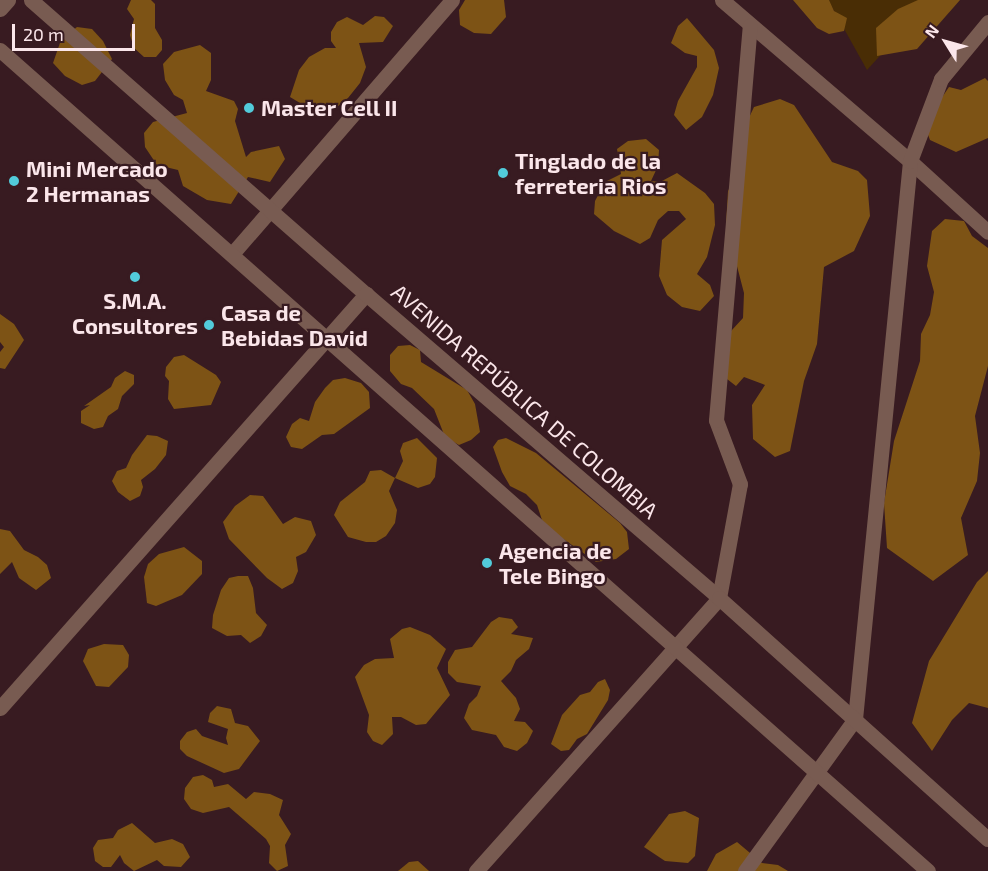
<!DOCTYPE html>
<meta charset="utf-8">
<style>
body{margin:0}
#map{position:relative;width:988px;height:871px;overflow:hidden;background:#381b21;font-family:"Exo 2",sans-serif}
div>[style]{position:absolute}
.green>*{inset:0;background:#492d05}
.forest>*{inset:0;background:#7d5315}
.minor>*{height:15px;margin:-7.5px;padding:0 7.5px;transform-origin:7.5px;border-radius:7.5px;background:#785b51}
.tertiary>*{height:15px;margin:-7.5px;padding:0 7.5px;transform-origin:7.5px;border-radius:7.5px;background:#785b51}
.dots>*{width:16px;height:16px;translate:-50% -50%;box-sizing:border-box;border:3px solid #381b21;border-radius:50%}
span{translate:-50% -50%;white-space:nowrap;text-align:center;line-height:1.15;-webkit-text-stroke:4.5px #381b21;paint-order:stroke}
.poi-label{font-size:22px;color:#fbe6ea;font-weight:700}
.left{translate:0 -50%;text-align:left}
.street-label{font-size:22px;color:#fbe6ea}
.north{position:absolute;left:916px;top:12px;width:60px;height:60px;-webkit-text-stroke:4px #381b21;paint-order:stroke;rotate:307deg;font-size:16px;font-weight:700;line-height:24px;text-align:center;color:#fbe6ea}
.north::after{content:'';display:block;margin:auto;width:21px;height:27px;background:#fbe6ea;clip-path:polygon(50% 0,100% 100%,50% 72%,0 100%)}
.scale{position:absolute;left:12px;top:24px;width:123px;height:27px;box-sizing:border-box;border:3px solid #fbe6ea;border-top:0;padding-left:8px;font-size:18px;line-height:21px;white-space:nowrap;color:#fbe6ea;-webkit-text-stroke:4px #381b21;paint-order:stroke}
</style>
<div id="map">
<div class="green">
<i style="clip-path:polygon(828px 0,931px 0,867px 70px)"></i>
</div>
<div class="forest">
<i style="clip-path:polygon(131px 0,151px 0,155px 4px,155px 28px,162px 40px,162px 50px,156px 57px,144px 57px,134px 48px,130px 35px,134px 19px,127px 9px)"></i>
<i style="clip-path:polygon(465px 0,504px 0,506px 17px,491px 34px,474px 33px,460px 25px,459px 10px)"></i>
<i style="clip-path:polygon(793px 0,829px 0,834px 11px,847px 18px,844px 31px,829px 34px,817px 28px)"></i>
<i style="clip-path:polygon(918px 0,960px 0,917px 49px,877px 56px,876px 28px,898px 9px)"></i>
<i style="clip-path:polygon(375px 16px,384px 17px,393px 26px,383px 42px,359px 43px,366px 67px,360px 83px,348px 98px,337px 107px,310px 109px,290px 97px,299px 70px,309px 57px,325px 48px,336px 48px,331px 41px,331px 32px,337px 22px,347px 17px,363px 25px)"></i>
<i style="clip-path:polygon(687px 18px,714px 50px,719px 68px,713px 95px,702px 117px,686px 130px,674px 115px,678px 101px,697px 67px,697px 56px,685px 53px,671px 43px,678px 26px)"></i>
<i style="clip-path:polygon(77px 27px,92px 29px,103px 41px,112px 59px,95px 81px,82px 85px,65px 76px,53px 63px,61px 40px)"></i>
<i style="clip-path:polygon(200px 45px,211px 53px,211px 80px,206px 91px,234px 101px,238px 109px,235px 121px,246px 157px,251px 152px,279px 146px,285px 159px,270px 182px,248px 177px,231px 204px,207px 200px,183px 186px,178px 170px,157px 165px,145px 147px,144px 133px,153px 122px,187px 113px,183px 100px,174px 95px,165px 80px,163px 64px,174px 52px)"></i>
<i style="clip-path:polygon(985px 78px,988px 81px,988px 138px,956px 152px,930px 140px,924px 124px,949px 87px,961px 90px)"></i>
<i style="clip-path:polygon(780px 99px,794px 105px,832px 162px,858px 171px,867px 180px,870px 216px,854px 251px,824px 267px,817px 344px,804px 381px,790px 451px,775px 457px,753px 439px,752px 405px,765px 385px,744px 377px,736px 386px,718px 372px,720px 343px,743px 318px,744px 293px,726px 224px,728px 191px,739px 169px,738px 141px,754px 107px)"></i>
<i style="clip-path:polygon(646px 139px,659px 150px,658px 166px,651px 181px,660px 182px,677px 173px,705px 193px,714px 204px,715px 225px,707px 257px,697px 274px,710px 285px,714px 296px,700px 311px,682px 307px,667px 295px,659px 276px,662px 240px,686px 219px,679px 211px,668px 211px,658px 220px,650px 238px,640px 244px,614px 231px,594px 214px,595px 201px,605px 182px,621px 174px,617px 149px,628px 141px)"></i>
<i style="clip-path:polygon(945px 219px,964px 221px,972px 236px,988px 248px,988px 366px,975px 416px,980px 453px,977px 481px,961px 518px,968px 555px,933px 581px,887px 548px,884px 503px,894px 441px,920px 361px,921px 334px,930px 315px,934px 292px,927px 266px,932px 231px)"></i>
<i style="clip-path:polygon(0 314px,14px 324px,24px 340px,5px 369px,0 368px,0 352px,4px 347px,0 342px)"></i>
<i style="clip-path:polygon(410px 345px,420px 350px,421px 362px,467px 390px,475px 404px,480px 432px,471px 440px,459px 445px,445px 437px,434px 409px,412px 388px,401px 384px,390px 371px,390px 355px,398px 346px)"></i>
<i style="clip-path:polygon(184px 355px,216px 375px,221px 382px,211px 405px,174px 409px,168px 399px,169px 381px,165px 376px,166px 367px,174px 357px)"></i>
<i style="clip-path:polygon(125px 371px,134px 375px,134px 384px,122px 396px,118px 409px,108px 416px,103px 427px,94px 429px,81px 423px,81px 411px,90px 405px,84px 406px,111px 387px,115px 378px)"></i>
<i style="clip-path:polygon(345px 378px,361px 383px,369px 392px,370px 408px,334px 434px,322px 435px,302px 449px,291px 447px,286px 437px,292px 424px,300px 418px,309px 421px,315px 402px,325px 388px,333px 380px)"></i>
<i style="clip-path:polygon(147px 435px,157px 436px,168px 441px,166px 455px,155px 469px,141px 480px,143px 487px,140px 496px,130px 501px,118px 492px,112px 481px,117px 471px,126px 468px,132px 455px)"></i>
<i style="clip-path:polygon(417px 438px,437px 458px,435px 477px,430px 484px,418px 488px,395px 478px,389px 491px,397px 510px,395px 523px,386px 536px,376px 542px,366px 542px,348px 537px,334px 515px,340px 502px,365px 482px,370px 471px,381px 470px,395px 478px,403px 461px,400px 451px,403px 443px)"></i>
<i style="clip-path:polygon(506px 438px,536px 453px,620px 523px,627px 532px,629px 549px,616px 559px,596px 562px,555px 533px,542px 520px,537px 505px,526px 494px,510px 486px,502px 472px,493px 447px,498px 440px)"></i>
<i style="clip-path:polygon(250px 495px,263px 496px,283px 524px,295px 517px,311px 521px,316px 535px,306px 552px,296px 557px,298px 571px,293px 583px,282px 589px,267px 578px,229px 539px,223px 522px,235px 506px)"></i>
<i style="clip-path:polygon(0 529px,10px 531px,24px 550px,38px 557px,47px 565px,51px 578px,36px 590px,19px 578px,12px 562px,0 574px)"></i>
<i style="clip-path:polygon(184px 547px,202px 561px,202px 574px,182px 595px,156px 606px,147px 603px,144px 577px,148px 564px,159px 554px)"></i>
<i style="clip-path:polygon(988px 571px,988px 708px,969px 703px,952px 720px,932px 751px,912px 723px,929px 661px,977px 582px)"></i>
<i style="clip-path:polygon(238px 576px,248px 576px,253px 588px,256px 613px,267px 625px,261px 636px,250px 643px,241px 635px,227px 636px,212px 628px,213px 615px,221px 590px,229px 578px)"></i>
<i style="clip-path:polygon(499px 617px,512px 619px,518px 627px,511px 634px,533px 638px,529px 649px,516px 660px,511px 671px,501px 681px,516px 698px,520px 709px,514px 721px,525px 722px,533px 731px,527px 743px,517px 751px,504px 747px,496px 735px,472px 730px,464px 718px,469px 704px,477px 696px,481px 686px,457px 682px,448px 673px,448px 662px,455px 650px,472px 647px,491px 622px)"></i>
<i style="clip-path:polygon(410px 627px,430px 635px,446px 649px,437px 668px,450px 695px,426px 724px,416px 725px,401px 717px,392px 717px,393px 734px,382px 745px,373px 741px,367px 732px,369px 715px,355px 677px,364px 665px,375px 659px,394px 658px,390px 639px,402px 629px)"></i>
<i style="clip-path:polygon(104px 644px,123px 645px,129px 655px,128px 667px,109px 687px,96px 686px,83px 661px,88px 649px)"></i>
<i style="clip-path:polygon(605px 679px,610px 690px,608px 700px,587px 734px,577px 739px,569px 750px,561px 751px,551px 744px,562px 715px,580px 695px,590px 692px,598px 682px)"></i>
<i style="clip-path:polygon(217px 706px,231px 709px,235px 723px,248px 726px,260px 741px,239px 769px,224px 773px,187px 756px,180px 749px,180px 741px,187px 732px,196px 729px,202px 736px,228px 745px,226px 738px,228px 729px,208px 722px,210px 713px)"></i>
<i style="clip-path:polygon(203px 775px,212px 780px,214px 787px,228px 784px,246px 799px,254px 792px,270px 794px,283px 800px,279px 815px,291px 834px,285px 845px,288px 866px,277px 871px,269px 863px,270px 846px,266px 839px,229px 807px,203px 813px,191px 809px,184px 799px,185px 788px,193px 777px)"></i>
<i style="clip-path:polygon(685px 811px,699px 818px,695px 856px,688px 863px,665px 861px,644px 847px,669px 814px)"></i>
<i style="clip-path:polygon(132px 823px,155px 843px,172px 839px,183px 844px,190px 857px,181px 867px,164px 866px,157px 860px,134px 871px,124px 863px,120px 855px,111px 867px,103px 867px,95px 861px,93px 848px,98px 840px,113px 838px,118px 830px)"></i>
<i style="clip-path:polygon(737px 842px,762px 863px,778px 865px,788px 871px,707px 871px,716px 854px)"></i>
<i style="clip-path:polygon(418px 861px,429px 871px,398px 871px,409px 862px)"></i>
</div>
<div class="minor">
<i style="left:722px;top:0;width:248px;rotate:40.6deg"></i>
<i style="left:910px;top:161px;width:105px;rotate:42.3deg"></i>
<i style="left:0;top:9px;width:12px;rotate:-48deg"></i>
<i style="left:232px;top:254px;width:336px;rotate:-49.1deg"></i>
<i style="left:0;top:708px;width:553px;rotate:-48.52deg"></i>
<i style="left:476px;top:871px;width:365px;rotate:-48.3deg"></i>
<i style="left:719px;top:598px;width:116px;rotate:-79.6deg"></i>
<i style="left:740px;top:484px;width:68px;rotate:-110.6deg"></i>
<i style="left:716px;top:420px;width:396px;rotate:-85.1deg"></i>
<i style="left:745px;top:871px;width:188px;rotate:-54.1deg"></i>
<i style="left:855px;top:719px;width:561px;rotate:-84.37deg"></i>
<i style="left:910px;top:161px;width:88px;rotate:-69.3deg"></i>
<i style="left:941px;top:79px;width:74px;rotate:-50.5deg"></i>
</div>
<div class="tertiary">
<i style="left:31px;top:0;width:446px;rotate:41.3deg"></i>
<i style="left:366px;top:294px;width:466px;rotate:40.7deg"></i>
<i style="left:719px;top:598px;width:361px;rotate:41.9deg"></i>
<i style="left:0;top:50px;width:1239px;rotate:41.5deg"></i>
</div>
<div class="dots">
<i style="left:249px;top:108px;background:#52cbda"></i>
<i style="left:503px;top:173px;background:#52cbda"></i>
<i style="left:14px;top:181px;background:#52cbda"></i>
<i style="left:135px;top:277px;background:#52cbda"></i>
<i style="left:209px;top:325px;background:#52cbda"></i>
<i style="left:487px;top:563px;background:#52cbda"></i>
</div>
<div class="poi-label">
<span class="left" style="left:261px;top:108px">Master Cell II</span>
<span class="left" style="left:515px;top:173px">Tinglado de la<br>ferreteria Rios</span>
<span class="left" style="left:26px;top:181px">Mini Mercado<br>2 Hermanas</span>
<span style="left:135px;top:313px">S.M.A.<br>Consultores</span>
<span class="left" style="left:221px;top:325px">Casa de<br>Bebidas David</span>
<span class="left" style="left:499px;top:563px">Agencia de<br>Tele Bingo</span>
</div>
<div class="street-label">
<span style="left:525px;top:401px;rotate:41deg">AVENIDA REPÚBLICA DE COLOMBIA</span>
</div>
<div class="north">N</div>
<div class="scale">20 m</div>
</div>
